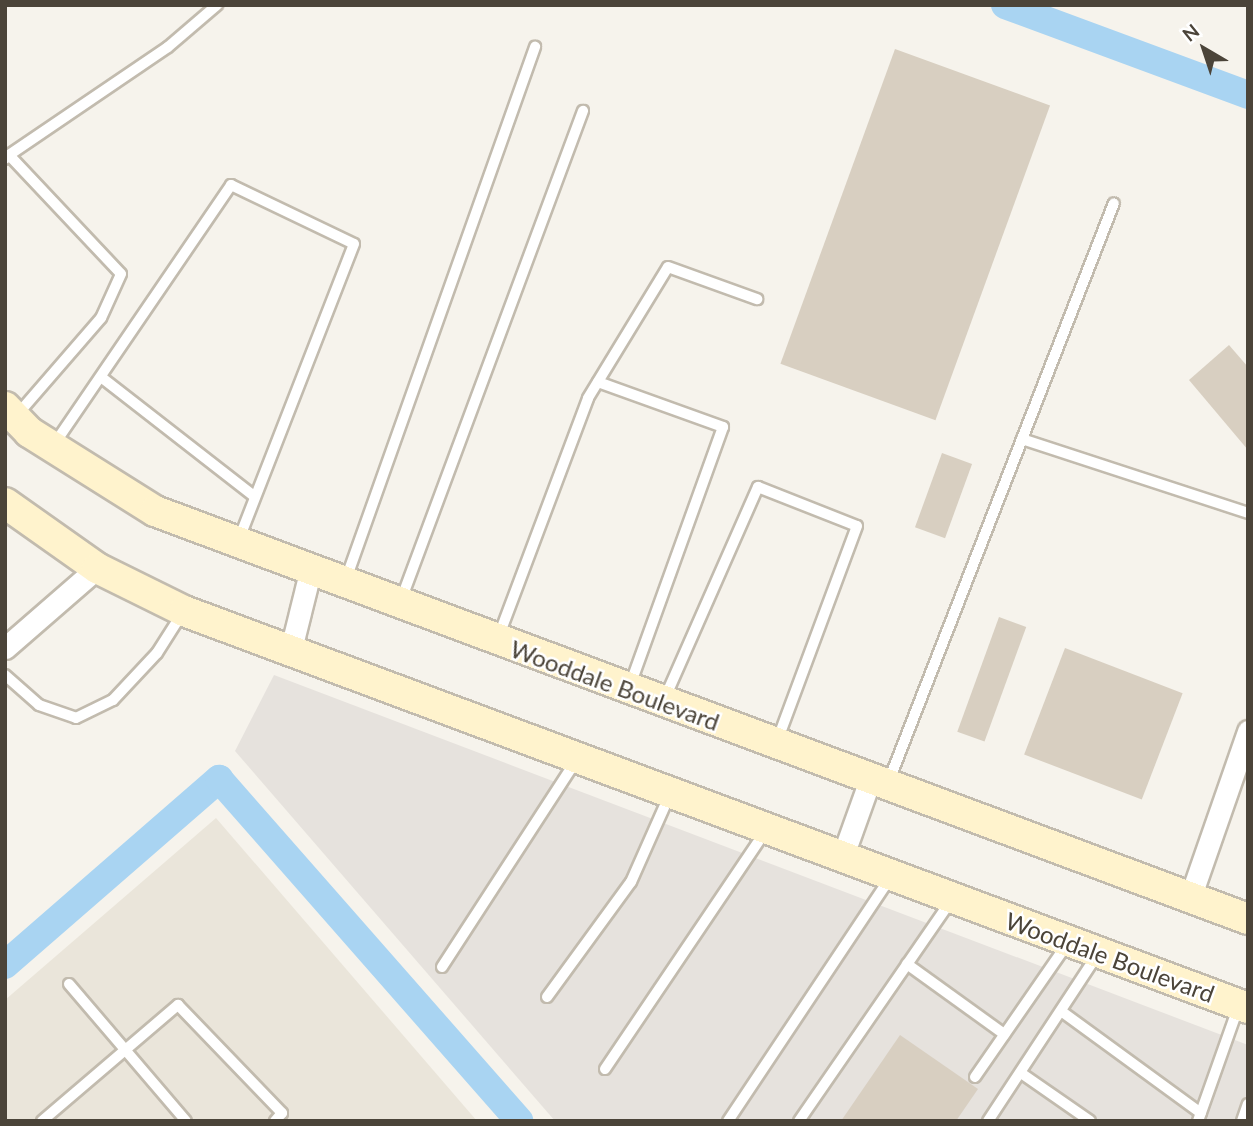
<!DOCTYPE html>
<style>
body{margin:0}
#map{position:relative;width:1253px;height:1126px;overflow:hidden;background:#f6f3ec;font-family:Lato,sans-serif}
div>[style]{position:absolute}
.residential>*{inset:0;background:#eae5da}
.industrial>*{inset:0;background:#e6e2dd}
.canal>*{height:28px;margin:-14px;padding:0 14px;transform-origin:14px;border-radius:14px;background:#a9d4f2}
.building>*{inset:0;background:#d8cfc1;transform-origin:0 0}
.roads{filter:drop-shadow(2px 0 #c2bbae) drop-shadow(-2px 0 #c2bbae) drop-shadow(0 2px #c2bbae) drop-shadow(0 -2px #c2bbae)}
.lane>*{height:10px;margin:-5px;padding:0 5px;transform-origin:5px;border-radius:5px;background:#fff}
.street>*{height:21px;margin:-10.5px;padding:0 10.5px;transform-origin:10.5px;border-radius:10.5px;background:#fff}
.secondary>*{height:30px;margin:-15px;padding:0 15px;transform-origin:15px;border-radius:15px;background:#fff3cd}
span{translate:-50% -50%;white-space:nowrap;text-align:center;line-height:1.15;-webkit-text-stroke:5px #fff;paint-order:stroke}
.street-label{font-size:24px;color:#4b4439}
.frame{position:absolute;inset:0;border:7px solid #4b4439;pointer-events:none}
.north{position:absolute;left:1169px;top:14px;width:70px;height:70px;-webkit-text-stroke:5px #fff;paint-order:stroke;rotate:321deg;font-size:19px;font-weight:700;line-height:28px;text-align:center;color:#4b4439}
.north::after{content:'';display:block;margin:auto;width:24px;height:32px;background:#4b4439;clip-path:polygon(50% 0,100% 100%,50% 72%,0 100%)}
</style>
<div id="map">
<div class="residential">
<i style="clip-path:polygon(216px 818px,477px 1121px,5px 1121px,5px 1000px)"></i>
</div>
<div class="industrial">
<i style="clip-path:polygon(274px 675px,1248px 1045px,1248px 1121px,555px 1121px,235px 751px)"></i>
</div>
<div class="canal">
<i style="left:1005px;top:5px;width:259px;rotate:20.3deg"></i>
<i style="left:5px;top:965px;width:284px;rotate:-41deg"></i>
<i style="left:219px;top:779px;width:455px;rotate:48.7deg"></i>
</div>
<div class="building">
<i style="left:895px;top:49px;width:165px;height:335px;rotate:20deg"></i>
<i style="clip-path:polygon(1229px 345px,1248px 367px,1248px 450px,1189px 380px)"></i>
<i style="left:942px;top:453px;width:32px;height:79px;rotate:20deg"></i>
<i style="left:999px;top:617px;width:29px;height:122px;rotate:20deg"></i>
<i style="left:1065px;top:648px;width:126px;height:114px;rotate:21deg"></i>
<i style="clip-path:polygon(900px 1035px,978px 1089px,956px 1121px,841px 1121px)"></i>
</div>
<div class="roads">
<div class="lane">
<i style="left:9px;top:155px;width:192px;rotate:-34.2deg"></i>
<i style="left:168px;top:47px;width:65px;rotate:-40.6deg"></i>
<i style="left:5px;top:159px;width:6px;rotate:-45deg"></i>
<i style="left:9px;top:155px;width:163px;rotate:46.7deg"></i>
<i style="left:121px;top:274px;width:48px;rotate:114.4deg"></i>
<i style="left:101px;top:318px;width:128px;rotate:130.9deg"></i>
<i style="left:101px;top:377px;width:195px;rotate:37.9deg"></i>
<i style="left:598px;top:382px;width:133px;rotate:19.8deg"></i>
<i style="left:723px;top:427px;width:275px;rotate:109.8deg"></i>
<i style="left:1022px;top:439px;width:238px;rotate:18.1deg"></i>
<i style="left:53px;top:446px;width:316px;rotate:-55.7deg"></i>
<i style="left:231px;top:185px;width:136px;rotate:25.6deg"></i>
<i style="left:354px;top:244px;width:319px;rotate:111.3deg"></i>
<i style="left:346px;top:579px;width:565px;rotate:-70.44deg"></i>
<i style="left:401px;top:600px;width:522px;rotate:-69.59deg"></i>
<i style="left:498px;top:638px;width:256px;rotate:-69.4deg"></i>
<i style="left:588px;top:398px;width:153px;rotate:-58.6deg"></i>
<i style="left:668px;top:267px;width:95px;rotate:19.8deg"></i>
<i style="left:5px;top:675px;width:45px;rotate:41.4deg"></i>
<i style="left:39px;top:705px;width:39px;rotate:19deg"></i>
<i style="left:76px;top:718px;width:41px;rotate:-25.9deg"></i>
<i style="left:113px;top:700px;width:64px;rotate:-46.9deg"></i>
<i style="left:157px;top:653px;width:49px;rotate:-57.6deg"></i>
<i style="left:664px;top:700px;width:233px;rotate:-66.2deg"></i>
<i style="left:758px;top:487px;width:106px;rotate:21.5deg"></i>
<i style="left:857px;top:526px;width:229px;rotate:110.4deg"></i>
<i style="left:888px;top:783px;width:622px;rotate:-68.71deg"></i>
<i style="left:907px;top:964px;width:120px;rotate:35.8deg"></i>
<i style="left:442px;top:967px;width:248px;rotate:-57deg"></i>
<i style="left:69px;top:984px;width:180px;rotate:49.5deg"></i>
<i style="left:547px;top:997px;width:142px;rotate:-53.9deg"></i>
<i style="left:631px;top:882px;width:96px;rotate:-66.1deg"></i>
<i style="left:1061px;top:1011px;width:173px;rotate:36.1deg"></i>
<i style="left:605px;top:1069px;width:288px;rotate:-56deg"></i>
<i style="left:1021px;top:1073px;width:84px;rotate:34.8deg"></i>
<i style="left:975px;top:1077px;width:162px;rotate:-55.3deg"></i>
<i style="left:42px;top:1121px;width:179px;rotate:-40.5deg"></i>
<i style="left:178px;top:1005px;width:150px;rotate:46.1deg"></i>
<i style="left:282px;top:1113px;width:11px;rotate:131deg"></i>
<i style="left:728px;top:1121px;width:292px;rotate:-56.3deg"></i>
<i style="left:799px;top:1121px;width:270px;rotate:-55.4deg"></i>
<i style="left:988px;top:1121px;width:199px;rotate:-56.7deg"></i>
<i style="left:1198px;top:1121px;width:120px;rotate:-70.5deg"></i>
<i style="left:1242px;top:1121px;width:18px;rotate:-71deg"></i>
</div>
<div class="street">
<i style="left:5px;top:648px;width:122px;rotate:-41deg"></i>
<i style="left:290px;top:653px;width:83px;rotate:-76.1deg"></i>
<i style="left:842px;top:858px;width:83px;rotate:-70.3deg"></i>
<i style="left:1190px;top:898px;width:177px;rotate:-70.8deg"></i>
</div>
<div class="secondary">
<i style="left:5px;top:407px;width:35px;rotate:46deg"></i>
<i style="left:29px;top:432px;width:149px;rotate:32.1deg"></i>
<i style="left:155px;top:511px;width:1167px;rotate:20.47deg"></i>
<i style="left:5px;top:503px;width:113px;rotate:35.2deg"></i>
<i style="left:97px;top:568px;width:97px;rotate:26.3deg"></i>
<i style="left:184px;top:611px;width:1136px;rotate:20.46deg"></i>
</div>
</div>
<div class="street-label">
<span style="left:615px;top:685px;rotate:20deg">Wooddale Boulevard</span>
<span style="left:1110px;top:957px;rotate:20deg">Wooddale Boulevard</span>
</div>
<div class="frame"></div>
<div class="north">N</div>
</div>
